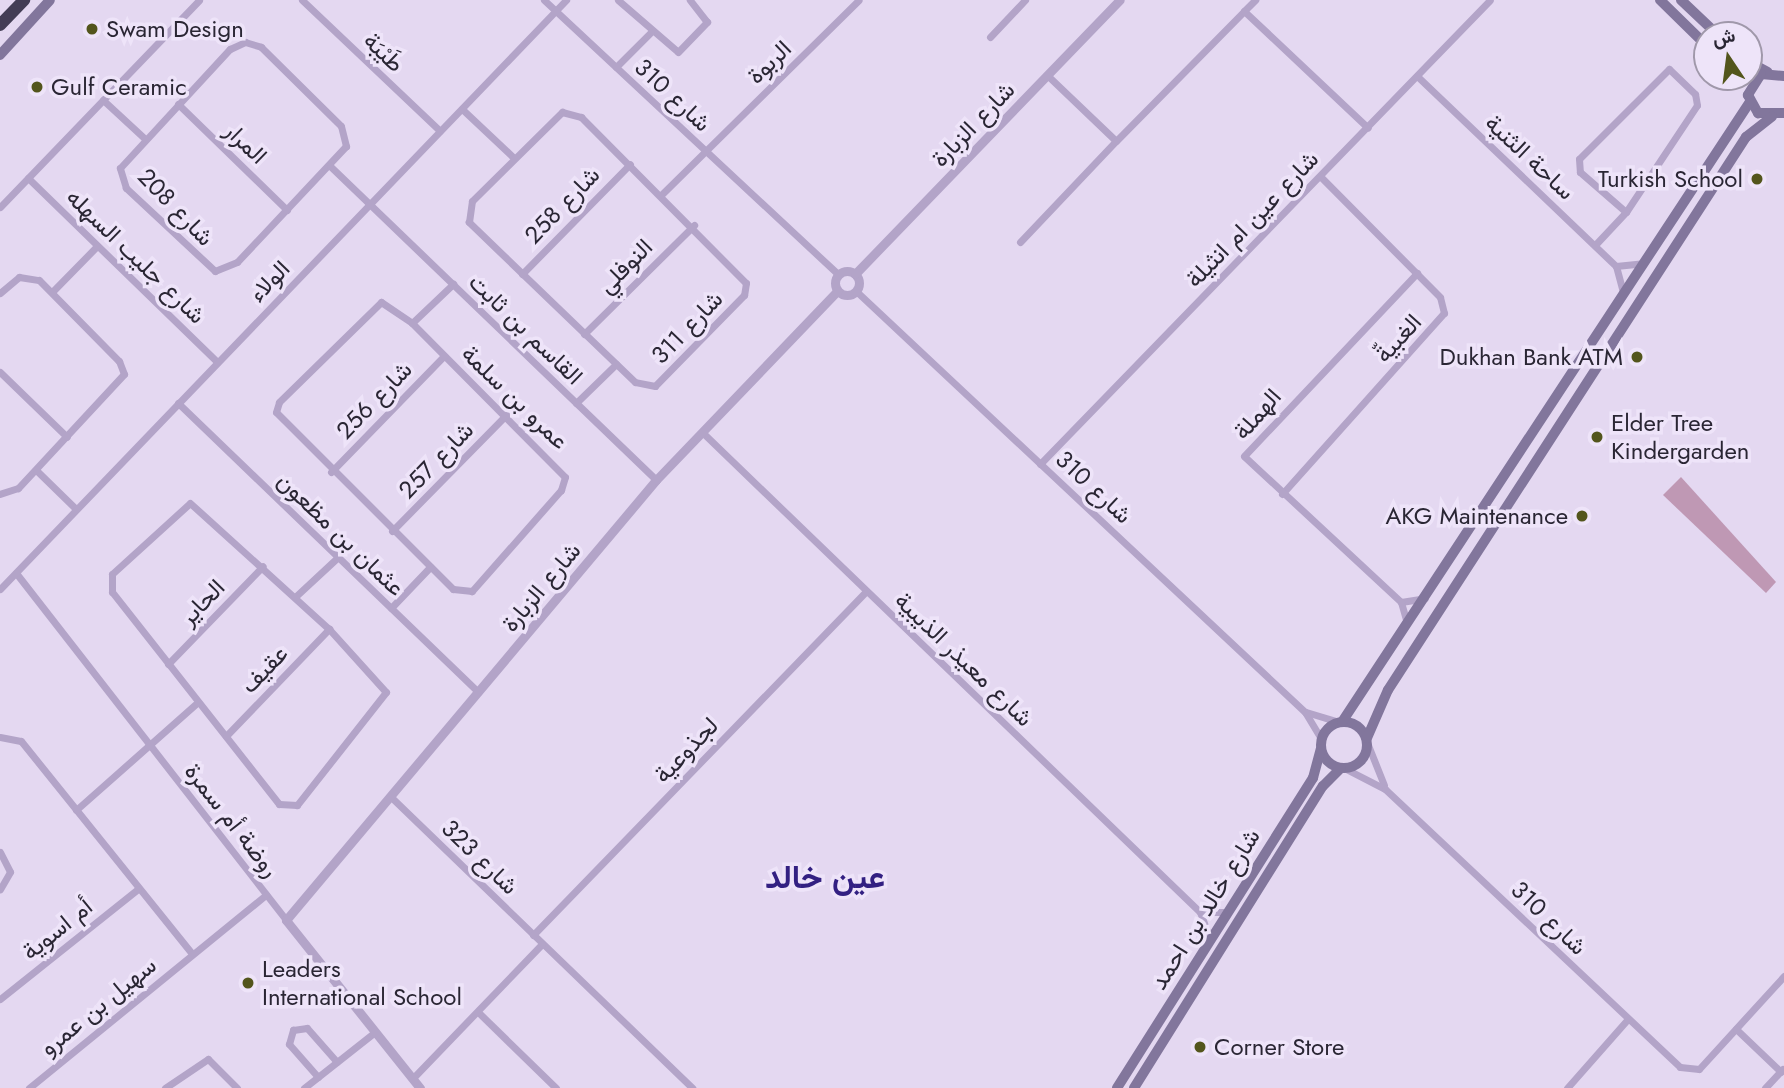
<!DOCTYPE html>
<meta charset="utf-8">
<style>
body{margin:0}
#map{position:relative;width:1784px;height:1088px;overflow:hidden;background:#e4d8f1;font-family:Jost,Vazirmatn,sans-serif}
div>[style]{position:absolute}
.green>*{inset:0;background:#bf98b4}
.minor>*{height:7px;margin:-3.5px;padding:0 3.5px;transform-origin:3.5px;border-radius:3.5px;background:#b3a4c8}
.tertiary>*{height:9px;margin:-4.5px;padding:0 4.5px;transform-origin:4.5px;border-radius:4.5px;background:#b3a4c8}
.tertiary>.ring{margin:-4.5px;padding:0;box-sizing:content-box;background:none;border:9px solid #b3a4c8;border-radius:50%}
.secondary>*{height:10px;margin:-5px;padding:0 5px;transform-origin:5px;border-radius:5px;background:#82769c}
.secondary>.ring{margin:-5px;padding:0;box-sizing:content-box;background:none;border:10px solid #82769c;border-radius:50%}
.motorway>*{height:12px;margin:-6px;padding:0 6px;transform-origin:6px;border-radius:6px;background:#433d55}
.dots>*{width:19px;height:19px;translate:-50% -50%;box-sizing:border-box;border:4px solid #eee4f9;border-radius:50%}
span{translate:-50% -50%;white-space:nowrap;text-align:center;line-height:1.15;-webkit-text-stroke:7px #eee4f9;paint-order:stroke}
.poi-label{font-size:24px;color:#2a2634}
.left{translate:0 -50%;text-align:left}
.right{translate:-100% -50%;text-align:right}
.street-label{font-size:24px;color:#2a2634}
.district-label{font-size:32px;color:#332082;font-weight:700}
.north{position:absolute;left:1693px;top:21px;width:70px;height:70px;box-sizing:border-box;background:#eee4f9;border:2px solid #a098aa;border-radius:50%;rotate:347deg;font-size:19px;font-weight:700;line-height:28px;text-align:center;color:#2a2634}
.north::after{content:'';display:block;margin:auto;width:24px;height:32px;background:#53551c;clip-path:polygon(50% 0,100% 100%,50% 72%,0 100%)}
</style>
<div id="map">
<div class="green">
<i style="clip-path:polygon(1681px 477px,1776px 582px,1766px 593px,1663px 495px)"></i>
</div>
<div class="minor">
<i style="left:302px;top:0;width:190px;rotate:43.5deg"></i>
<i style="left:544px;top:0;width:402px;rotate:43deg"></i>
<i style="left:618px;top:0;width:79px;rotate:40.9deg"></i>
<i style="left:678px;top:52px;width:42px;rotate:-46deg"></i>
<i style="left:707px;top:22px;width:28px;rotate:-128deg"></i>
<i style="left:1244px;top:11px;width:16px;rotate:-45deg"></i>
<i style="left:990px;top:37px;width:51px;rotate:-46.6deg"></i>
<i style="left:245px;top:42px;width:17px;rotate:17deg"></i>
<i style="left:261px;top:47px;width:112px;rotate:44.6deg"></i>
<i style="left:341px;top:126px;width:21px;rotate:76deg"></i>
<i style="left:346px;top:146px;width:159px;rotate:133.2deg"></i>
<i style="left:237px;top:262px;width:24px;rotate:158deg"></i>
<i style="left:215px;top:271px;width:122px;rotate:-137deg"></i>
<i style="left:126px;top:188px;width:21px;rotate:-107deg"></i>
<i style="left:120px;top:168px;width:162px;rotate:-47.3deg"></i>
<i style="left:230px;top:49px;width:17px;rotate:-25deg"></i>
<i style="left:616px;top:67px;width:49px;rotate:-45deg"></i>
<i style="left:1047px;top:75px;width:95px;rotate:43.7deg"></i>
<i style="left:1116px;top:141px;width:182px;rotate:-45.4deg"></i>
<i style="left:1244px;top:11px;width:170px;rotate:43.3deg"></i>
<i style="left:1417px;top:76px;width:275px;rotate:43.7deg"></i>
<i style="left:1616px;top:266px;width:28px;rotate:75deg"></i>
<i style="left:103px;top:100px;width:56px;rotate:42.8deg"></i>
<i style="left:178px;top:104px;width:152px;rotate:44.2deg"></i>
<i style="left:462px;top:109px;width:71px;rotate:43.3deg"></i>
<i style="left:562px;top:112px;width:20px;rotate:15deg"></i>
<i style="left:581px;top:117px;width:234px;rotate:45.2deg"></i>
<i style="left:746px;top:283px;width:12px;rotate:99deg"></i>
<i style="left:744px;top:295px;width:127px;rotate:134.4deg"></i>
<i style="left:655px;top:386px;width:20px;rotate:-169deg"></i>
<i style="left:635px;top:382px;width:231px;rotate:-136.1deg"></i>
<i style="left:469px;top:222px;width:21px;rotate:-82deg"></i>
<i style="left:472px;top:201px;width:127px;rotate:-44.7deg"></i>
<i style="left:330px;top:166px;width:453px;rotate:43.9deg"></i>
<i style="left:28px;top:178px;width:264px;rotate:44.2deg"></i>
<i style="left:662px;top:194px;width:276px;rotate:-44.6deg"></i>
<i style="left:0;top:207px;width:287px;rotate:-46.1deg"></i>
<i style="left:1020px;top:242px;width:139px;rotate:-46.5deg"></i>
<i style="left:1595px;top:245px;width:45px;rotate:-46.8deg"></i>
<i style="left:1626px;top:212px;width:128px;rotate:-56.4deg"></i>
<i style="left:1697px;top:105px;width:11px;rotate:-100deg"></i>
<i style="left:1695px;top:94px;width:36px;rotate:-136deg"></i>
<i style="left:1669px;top:69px;width:127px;rotate:135deg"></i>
<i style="left:1579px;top:159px;width:13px;rotate:86deg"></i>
<i style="left:1580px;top:172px;width:61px;rotate:41deg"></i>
<i style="left:1616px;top:266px;width:27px;rotate:-6deg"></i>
<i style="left:522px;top:274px;width:154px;rotate:-45.5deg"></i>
<i style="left:856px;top:291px;width:616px;rotate:43.16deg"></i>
<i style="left:1305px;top:712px;width:31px;rotate:59deg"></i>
<i style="left:52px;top:292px;width:64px;rotate:-45.6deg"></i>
<i style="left:0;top:293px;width:25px;rotate:-40deg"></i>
<i style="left:19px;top:277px;width:20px;rotate:9deg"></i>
<i style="left:39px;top:280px;width:114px;rotate:45.4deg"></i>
<i style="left:119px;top:361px;width:14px;rotate:69deg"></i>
<i style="left:124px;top:374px;width:156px;rotate:132.9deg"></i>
<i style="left:18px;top:488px;width:19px;rotate:162deg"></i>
<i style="left:381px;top:302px;width:37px;rotate:34deg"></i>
<i style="left:412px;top:323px;width:217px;rotate:45.2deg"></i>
<i style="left:565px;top:477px;width:14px;rotate:107deg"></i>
<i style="left:561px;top:490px;width:135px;rotate:131.4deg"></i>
<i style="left:472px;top:591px;width:19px;rotate:-174deg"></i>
<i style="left:453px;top:589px;width:250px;rotate:-135deg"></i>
<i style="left:276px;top:412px;width:10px;rotate:-73deg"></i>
<i style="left:279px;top:402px;width:143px;rotate:-44.4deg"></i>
<i style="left:412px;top:323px;width:57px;rotate:-43.6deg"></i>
<i style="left:584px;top:334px;width:155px;rotate:-44.7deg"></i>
<i style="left:0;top:372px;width:93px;rotate:44.1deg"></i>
<i style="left:178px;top:403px;width:417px;rotate:43.9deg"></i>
<i style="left:576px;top:403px;width:56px;rotate:-44.3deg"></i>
<i style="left:702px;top:432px;width:692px;rotate:43.95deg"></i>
<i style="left:1200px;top:912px;width:30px;rotate:70deg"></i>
<i style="left:1040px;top:464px;width:646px;rotate:-45.88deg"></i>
<i style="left:36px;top:470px;width:54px;rotate:44.3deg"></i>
<i style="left:331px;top:472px;width:162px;rotate:-45.8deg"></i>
<i style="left:1282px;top:494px;width:243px;rotate:-48.2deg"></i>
<i style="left:1444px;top:313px;width:16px;rotate:-104deg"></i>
<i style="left:1440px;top:297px;width:169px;rotate:-134.8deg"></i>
<i style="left:190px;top:503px;width:188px;rotate:42.2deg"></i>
<i style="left:329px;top:629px;width:85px;rotate:47.9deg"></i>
<i style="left:386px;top:692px;width:144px;rotate:128.2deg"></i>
<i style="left:297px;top:805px;width:18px;rotate:-177deg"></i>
<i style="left:279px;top:804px;width:270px;rotate:-128.2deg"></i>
<i style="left:112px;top:592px;width:18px;rotate:-90deg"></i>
<i style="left:112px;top:574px;width:105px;rotate:-42.3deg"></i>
<i style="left:392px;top:531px;width:163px;rotate:-45.5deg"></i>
<i style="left:16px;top:573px;width:440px;rotate:52.1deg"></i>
<i style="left:0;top:589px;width:817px;rotate:-46.14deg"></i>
<i style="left:295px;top:597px;width:59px;rotate:-42.9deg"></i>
<i style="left:1401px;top:602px;width:24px;rotate:-9deg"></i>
<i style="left:391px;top:608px;width:57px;rotate:-46.4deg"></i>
<i style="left:1407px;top:623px;width:22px;rotate:-106deg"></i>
<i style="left:1401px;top:602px;width:214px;rotate:-137.1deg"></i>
<i style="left:1244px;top:456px;width:252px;rotate:-46.6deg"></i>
<i style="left:168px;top:664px;width:136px;rotate:-45.9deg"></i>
<i style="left:1306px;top:712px;width:34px;rotate:17deg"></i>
<i style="left:226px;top:736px;width:149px;rotate:-46.1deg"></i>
<i style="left:0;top:737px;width:21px;rotate:11deg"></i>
<i style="left:21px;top:741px;width:273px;rotate:51.2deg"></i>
<i style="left:1368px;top:745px;width:43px;rotate:68.2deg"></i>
<i style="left:1346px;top:769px;width:44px;rotate:27.1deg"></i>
<i style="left:1385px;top:789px;width:405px;rotate:43.3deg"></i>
<i style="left:1680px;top:1067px;width:19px;rotate:6deg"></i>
<i style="left:1699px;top:1069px;width:126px;rotate:-47.6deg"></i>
<i style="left:391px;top:797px;width:419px;rotate:44deg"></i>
<i style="left:76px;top:810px;width:163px;rotate:-41.5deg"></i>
<i style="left:0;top:852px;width:22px;rotate:63deg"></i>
<i style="left:10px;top:872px;width:20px;rotate:120deg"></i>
<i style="left:1201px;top:912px;width:26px"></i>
<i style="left:533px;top:935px;width:479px;rotate:-45.9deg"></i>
<i style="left:0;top:999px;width:176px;rotate:-38.6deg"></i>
<i style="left:478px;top:1012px;width:109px;rotate:44.3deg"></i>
<i style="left:1736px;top:1029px;width:62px;rotate:43.7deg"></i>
<i style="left:318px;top:1077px;width:44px;rotate:-131.3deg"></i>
<i style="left:289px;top:1044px;width:15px;rotate:-74deg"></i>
<i style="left:293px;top:1030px;width:14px;rotate:-8deg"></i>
<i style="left:307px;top:1028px;width:45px;rotate:48.6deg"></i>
<i style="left:413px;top:1078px;width:186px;rotate:-46.1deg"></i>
<i style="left:29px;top:1088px;width:306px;rotate:-39.2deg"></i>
<i style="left:165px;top:1088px;width:52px;rotate:-34deg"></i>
<i style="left:208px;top:1059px;width:41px;rotate:45deg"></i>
<i style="left:304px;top:1088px;width:90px;rotate:-38.3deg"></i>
<i style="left:1567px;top:1088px;width:91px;rotate:-48.6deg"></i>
<i style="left:1765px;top:1088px;width:26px;rotate:-47deg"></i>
</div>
<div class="tertiary">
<i class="ring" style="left:835px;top:271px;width:15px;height:15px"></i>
<i style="left:855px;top:274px;width:381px;rotate:-46deg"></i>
<i style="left:420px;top:1088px;width:215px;rotate:-128.6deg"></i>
<i style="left:286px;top:920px;width:575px;rotate:-49.94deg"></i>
<i style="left:656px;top:480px;width:262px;rotate:-46.2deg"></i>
</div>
<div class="secondary">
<i style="left:1660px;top:0;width:66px;rotate:44.4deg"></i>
<i style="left:1681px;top:0;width:51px;rotate:43.4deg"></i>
<i style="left:0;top:55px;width:74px;rotate:-47.7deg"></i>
<i style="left:1749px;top:62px;width:21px;rotate:28deg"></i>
<i style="left:1784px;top:76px;width:23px;rotate:-175deg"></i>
<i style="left:1761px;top:74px;width:25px;rotate:122deg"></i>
<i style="left:1748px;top:95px;width:21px;rotate:61deg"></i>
<i style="left:1758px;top:113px;width:26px"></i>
<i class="ring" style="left:1321px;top:722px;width:36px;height:36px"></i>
<i style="left:1342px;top:722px;width:741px;rotate:-56.67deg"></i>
<i style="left:1367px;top:738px;width:52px;rotate:-66.4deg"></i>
<i style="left:1388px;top:690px;width:659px;rotate:-57.08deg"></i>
<i style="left:1746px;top:137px;width:33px;rotate:-38deg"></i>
<i style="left:1117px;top:1088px;width:367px;rotate:-57.7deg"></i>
<i style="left:1313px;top:778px;width:30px;rotate:-75deg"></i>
<i style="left:1134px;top:1088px;width:356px;rotate:-58deg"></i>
<i style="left:1323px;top:786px;width:25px;rotate:-45deg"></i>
</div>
<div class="motorway">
<i style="left:0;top:25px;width:35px;rotate:-46deg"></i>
</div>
<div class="dots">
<i style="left:92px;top:29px;background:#53551c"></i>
<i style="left:37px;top:87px;background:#53551c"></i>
<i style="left:1757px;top:179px;background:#53551c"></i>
<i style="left:1637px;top:357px;background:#53551c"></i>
<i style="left:1597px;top:437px;background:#53551c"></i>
<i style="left:1582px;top:516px;background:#53551c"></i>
<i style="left:248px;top:983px;background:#53551c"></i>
<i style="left:1200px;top:1047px;background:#53551c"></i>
</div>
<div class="poi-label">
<span class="left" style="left:106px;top:29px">Swam Design</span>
<span class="left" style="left:51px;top:87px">Gulf Ceramic</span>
<span class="right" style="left:1743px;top:179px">Turkish School</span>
<span class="right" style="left:1623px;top:357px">Dukhan Bank ATM</span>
<span class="left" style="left:1611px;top:437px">Elder Tree<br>Kindergarden</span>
<span class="right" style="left:1568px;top:516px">AKG Maintenance</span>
<span class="left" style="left:262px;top:983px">Leaders<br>International School</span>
<span class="left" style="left:1214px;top:1047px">Corner Store</span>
</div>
<div class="street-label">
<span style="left:384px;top:52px;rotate:44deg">طَيْبَة</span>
<span style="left:769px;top:62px;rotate:-44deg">الربوة</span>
<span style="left:673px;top:95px;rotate:43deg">شارع 310</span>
<span style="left:973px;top:124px;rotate:-46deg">شارع الزبارة</span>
<span style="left:246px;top:143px;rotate:44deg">المرار</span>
<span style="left:1530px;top:157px;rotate:43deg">ساحة الثنية</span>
<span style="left:562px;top:205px;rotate:-46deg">شارع 258</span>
<span style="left:176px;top:207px;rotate:46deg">شارع 208</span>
<span style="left:1252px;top:219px;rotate:-46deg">شارع عين ام انثيلة</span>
<span style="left:136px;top:256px;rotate:44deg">شارع جليب السهله</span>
<span style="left:625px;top:266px;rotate:-45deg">النوفلي</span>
<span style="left:269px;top:281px;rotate:-46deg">الولاء</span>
<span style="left:687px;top:327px;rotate:-46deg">شارع 311</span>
<span style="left:526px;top:329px;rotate:44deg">القاسم بن ثابت</span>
<span style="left:1398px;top:338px;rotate:-48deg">الغبيةّ</span>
<span style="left:515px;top:397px;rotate:44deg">عمرو بن سلمة</span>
<span style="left:374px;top:400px;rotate:-46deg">شارع 256</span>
<span style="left:1257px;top:414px;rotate:-49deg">الهملة</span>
<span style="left:436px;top:460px;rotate:-46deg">شارع 257</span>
<span style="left:1094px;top:487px;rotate:43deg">شارع 310</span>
<span style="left:341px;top:534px;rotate:44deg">عثمان بن مظعون</span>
<span style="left:541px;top:587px;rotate:-50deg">شارع الزبارة</span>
<span style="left:202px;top:602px;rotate:-46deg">الحاير</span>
<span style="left:964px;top:659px;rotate:44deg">شارع معيذر الذيبية</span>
<span style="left:264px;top:669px;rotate:-46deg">عقيف</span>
<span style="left:686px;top:750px;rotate:-46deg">لجذوعية</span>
<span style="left:232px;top:820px;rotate:52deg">روضة أم سمرة</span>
<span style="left:480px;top:857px;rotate:44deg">شارع 323</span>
<span style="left:1205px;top:909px;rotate:-58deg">شارع خالد بن احمد</span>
<span style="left:1549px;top:918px;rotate:44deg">شارع 310</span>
<span style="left:57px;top:929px;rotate:-39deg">أم اسوية</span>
<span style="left:98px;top:1006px;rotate:-39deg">سهيل بن عمرو</span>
</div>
<div class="district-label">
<span style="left:825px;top:877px">عين خالد</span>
</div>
<div class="north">ش</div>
</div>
